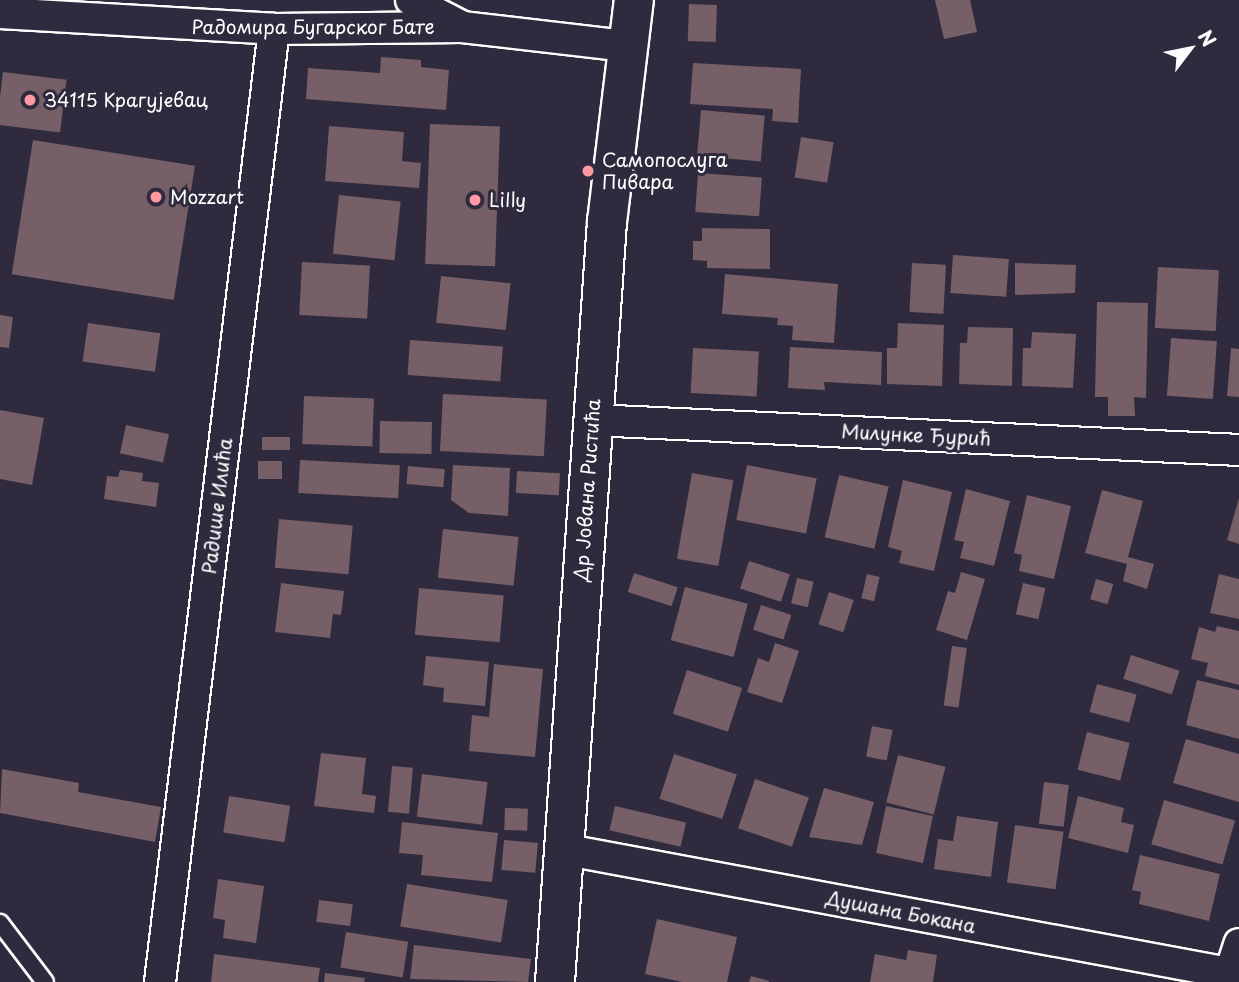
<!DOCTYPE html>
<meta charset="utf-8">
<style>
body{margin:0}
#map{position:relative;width:1239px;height:982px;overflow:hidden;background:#2f2a3d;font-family:"Playpen Sans",sans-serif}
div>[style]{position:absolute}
.building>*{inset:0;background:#765f66;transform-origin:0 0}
.roads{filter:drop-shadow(2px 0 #fff) drop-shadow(-2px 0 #fff) drop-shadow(0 2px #fff) drop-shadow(0 -2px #fff)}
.service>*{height:16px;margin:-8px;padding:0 8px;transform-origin:8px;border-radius:8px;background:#2f2a3d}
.minor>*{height:30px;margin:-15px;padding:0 15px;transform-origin:15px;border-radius:15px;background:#2f2a3d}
.tertiary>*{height:38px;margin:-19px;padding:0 19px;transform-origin:19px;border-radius:19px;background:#2f2a3d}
.dots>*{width:19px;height:19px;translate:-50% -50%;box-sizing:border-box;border:4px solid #2f2a3d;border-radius:50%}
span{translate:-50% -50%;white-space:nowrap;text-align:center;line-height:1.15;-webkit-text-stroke:6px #2f2a3d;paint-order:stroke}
.street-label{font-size:19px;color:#fff}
.poi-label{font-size:19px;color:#fff}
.left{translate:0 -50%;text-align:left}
.north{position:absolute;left:1155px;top:14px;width:70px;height:70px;-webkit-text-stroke:5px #2f2a3d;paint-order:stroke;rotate:58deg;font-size:19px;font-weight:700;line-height:28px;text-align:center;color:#fff}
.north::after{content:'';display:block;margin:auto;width:24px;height:32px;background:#fff;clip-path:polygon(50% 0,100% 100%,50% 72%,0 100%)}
</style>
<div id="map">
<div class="building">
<i style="clip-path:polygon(935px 0,970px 0,977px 32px,944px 39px)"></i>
<i style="left:689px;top:4px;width:28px;height:37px;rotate:2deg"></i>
<i style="clip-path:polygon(381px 57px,421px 60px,421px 67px,449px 70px,446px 110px,306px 99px,308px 68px,380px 73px)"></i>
<i style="clip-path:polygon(693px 63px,801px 69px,798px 123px,772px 121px,773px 109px,690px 104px)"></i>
<i style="left:3px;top:72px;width:64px;height:53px;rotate:7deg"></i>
<i style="left:701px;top:110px;width:64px;height:46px;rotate:5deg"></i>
<i style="left:430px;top:124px;width:70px;height:140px;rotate:2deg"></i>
<i style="clip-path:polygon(329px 126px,404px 132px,402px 161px,421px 163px,419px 188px,325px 181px)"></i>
<i style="left:801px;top:137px;width:33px;height:41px;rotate:9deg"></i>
<i style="left:33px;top:140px;width:164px;height:136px;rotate:9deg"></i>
<i style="left:698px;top:173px;width:64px;height:39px;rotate:4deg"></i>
<i style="left:339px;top:195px;width:62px;height:59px;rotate:6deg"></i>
<i style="clip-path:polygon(702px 228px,770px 229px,770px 269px,707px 268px,707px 261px,693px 260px,693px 241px,702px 241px)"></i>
<i style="left:953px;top:255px;width:56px;height:38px;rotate:4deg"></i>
<i style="left:302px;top:262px;width:68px;height:53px;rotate:3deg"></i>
<i style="left:912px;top:263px;width:34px;height:49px;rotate:3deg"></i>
<i style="clip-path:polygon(1015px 263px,1076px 265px,1075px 293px,1015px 295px)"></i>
<i style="left:1158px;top:267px;width:61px;height:61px;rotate:3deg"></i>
<i style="clip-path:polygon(725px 274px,838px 284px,834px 343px,792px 340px,793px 326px,777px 325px,778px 318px,722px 314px)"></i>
<i style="left:441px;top:276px;width:70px;height:47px;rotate:6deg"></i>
<i style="clip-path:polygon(1097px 302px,1148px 303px,1146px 398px,1134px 397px,1135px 416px,1108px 416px,1108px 397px,1095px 397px)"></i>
<i style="clip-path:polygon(0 315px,13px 317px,9px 348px,0 347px)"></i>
<i style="left:88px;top:323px;width:73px;height:39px;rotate:8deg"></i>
<i style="clip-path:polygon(898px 323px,944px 325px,942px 386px,887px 384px,887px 348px,897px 348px)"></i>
<i style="clip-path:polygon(968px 327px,1013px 328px,1012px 386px,959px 384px,960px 343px,967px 343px)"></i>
<i style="clip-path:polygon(1032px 332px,1076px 334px,1073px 388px,1022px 386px,1023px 348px,1031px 348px)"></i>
<i style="left:1171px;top:338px;width:46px;height:58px;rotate:4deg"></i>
<i style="left:410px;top:340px;width:93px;height:35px;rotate:4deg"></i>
<i style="clip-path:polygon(790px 347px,882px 352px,881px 385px,824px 382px,825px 390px,788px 388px)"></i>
<i style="left:693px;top:348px;width:66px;height:45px;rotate:3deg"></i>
<i style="clip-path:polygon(1231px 348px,1239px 349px,1239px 397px,1227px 396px)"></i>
<i style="left:443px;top:394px;width:104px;height:57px;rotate:3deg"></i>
<i style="left:304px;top:396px;width:70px;height:48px;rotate:2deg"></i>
<i style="clip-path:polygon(0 410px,44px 418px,32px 485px,0 479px)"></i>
<i style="left:380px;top:421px;width:52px;height:32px;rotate:1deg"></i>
<i style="left:126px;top:425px;width:44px;height:29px;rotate:12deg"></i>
<i style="left:262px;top:437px;width:28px;height:13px"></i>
<i style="left:300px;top:460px;width:100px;height:33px;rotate:3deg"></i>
<i style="left:258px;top:461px;width:24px;height:18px"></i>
<i style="clip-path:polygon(453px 465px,510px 468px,508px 516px,469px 513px,451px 500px)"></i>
<i style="left:747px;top:465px;width:71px;height:56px;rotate:11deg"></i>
<i style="left:408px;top:466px;width:37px;height:18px;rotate:5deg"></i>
<i style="clip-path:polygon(120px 470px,143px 473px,142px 481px,159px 483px,156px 507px,104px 499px,107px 476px,118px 477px)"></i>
<i style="left:517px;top:471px;width:43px;height:22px;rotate:3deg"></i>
<i style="left:692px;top:473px;width:42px;height:87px;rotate:10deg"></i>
<i style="left:839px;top:475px;width:51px;height:64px;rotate:13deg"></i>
<i style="clip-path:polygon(903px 480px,952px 492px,934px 571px,899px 563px,902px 551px,888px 547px)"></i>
<i style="clip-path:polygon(966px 489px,1010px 501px,994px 566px,960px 558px,964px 542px,954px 540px)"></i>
<i style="clip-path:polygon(1102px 490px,1143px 501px,1128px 557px,1154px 564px,1147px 589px,1123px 581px,1127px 564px,1085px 553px)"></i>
<i style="clip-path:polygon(1027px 495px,1071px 506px,1054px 579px,1019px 571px,1022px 555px,1014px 553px)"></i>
<i style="clip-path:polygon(1239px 498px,1239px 544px,1227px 540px)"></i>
<i style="left:279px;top:519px;width:74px;height:49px;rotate:5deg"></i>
<i style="left:443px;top:529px;width:76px;height:49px;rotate:6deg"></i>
<i style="left:749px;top:561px;width:43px;height:29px;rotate:18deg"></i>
<i style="clip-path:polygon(961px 572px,985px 579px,967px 640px,936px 630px,948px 591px,955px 593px)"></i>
<i style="left:634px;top:573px;width:46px;height:20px;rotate:18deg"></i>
<i style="left:867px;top:574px;width:13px;height:25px;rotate:13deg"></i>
<i style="clip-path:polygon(1219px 574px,1239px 579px,1239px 619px,1210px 613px)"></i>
<i style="left:797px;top:578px;width:17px;height:26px;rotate:13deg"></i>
<i style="left:1096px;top:579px;width:18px;height:21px;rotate:16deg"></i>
<i style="clip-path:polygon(281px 583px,344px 591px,341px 615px,333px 614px,330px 638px,275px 632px)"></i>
<i style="left:1023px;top:583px;width:23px;height:32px;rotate:13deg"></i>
<i style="left:685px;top:587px;width:65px;height:55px;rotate:15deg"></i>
<i style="left:419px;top:588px;width:85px;height:47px;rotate:5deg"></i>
<i style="left:829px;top:592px;width:26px;height:34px;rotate:18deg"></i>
<i style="left:761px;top:605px;width:32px;height:26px;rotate:18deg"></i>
<i style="clip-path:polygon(1217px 626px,1239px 631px,1239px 685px,1205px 676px,1208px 663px,1191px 659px,1199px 627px,1215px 632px)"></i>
<i style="clip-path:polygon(775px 643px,799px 651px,782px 703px,747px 692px,758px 658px,769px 662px)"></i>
<i style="left:952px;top:646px;width:15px;height:60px;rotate:8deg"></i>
<i style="left:1131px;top:655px;width:51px;height:25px;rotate:18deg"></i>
<i style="clip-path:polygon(426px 656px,489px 662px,485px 706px,443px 702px,444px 688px,423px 685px)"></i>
<i style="clip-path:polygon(494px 664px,543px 669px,535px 757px,469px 751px,472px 715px,489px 717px)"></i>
<i style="left:687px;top:670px;width:58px;height:46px;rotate:18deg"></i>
<i style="clip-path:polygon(1197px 680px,1239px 690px,1239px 739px,1186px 725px)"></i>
<i style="left:1097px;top:684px;width:41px;height:29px;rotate:15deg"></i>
<i style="left:872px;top:726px;width:21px;height:31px;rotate:11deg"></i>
<i style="left:1087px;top:732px;width:44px;height:39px;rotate:14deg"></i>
<i style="clip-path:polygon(1186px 739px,1239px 754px,1239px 802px,1173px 783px)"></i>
<i style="clip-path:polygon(321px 753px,366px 758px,362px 794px,376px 796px,374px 813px,314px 806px)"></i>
<i style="left:674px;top:754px;width:66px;height:47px;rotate:18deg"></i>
<i style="left:898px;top:755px;width:49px;height:49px;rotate:14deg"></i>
<i style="left:392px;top:766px;width:21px;height:46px;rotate:5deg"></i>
<i style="clip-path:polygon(2px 769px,79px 783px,78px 792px,161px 807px,155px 842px,0 813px)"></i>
<i style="left:422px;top:774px;width:66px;height:43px;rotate:7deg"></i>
<i style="left:755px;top:779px;width:57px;height:52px;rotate:19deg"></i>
<i style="left:1044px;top:782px;width:25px;height:42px;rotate:7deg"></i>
<i style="clip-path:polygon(824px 788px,874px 802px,862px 845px,809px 837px)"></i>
<i style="left:229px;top:796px;width:62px;height:37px;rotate:9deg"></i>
<i style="clip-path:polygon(1078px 796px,1124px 808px,1121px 822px,1134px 825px,1128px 853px,1068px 838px)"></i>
<i style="left:1164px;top:800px;width:74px;height:46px;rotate:16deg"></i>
<i style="left:615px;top:806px;width:73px;height:25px;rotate:13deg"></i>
<i style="left:886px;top:806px;width:48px;height:48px;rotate:12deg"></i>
<i style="left:505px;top:808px;width:23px;height:22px;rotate:2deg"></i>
<i style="clip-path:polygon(957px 816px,998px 822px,991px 877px,934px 869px,938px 839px,953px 841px)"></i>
<i style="clip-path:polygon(402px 822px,498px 833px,492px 882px,421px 875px,423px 855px,399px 853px)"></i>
<i style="left:1015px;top:825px;width:49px;height:58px;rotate:8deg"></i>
<i style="left:504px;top:840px;width:34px;height:30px;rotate:5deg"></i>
<i style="clip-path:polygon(1140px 855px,1220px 874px,1209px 921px,1139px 904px,1141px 892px,1132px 890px)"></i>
<i style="clip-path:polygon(218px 879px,264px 886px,256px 943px,223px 938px,225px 920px,213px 918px)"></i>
<i style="left:407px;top:884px;width:102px;height:43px;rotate:9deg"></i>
<i style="left:319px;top:900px;width:34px;height:22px;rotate:7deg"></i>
<i style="clip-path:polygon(657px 919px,737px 937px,727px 982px,682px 982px,645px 974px)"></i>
<i style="left:346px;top:932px;width:63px;height:36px;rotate:9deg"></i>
<i style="clip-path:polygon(414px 945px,531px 959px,528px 982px,410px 979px)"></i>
<i style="clip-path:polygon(908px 950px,937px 955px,933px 982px,870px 982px,875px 954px,906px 960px)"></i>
<i style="clip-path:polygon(214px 954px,320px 968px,318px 982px,211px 982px)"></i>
<i style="clip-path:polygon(325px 973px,365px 978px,364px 982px,324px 982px)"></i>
<i style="clip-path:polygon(751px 976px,769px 981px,769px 982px,749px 982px)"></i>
</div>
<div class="roads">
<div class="service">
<i style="left:0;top:923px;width:74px;rotate:52.7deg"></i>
</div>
<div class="minor">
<i style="left:411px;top:0;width:54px;rotate:27.5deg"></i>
<i style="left:0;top:13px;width:274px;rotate:3.3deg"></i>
<i style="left:274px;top:29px;width:188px;rotate:-0.6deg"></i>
<i style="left:462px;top:27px;width:164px;rotate:6.6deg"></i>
<i style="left:592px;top:420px;width:648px;rotate:2.65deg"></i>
<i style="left:562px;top:849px;width:689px;rotate:10.54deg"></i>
<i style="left:160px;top:982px;width:960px;rotate:-83.18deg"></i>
<i style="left:1227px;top:982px;width:40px;rotate:-72deg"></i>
</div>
<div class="tertiary">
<i style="left:555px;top:982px;width:762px;rotate:-86.09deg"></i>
<i style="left:607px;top:222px;width:224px;rotate:-83.1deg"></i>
</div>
</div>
<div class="dots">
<i style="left:30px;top:100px;background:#ff9aa2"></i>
<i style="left:588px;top:171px;background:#ff9aa2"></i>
<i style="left:156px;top:197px;background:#ff9aa2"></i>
<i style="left:475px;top:200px;background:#ff9aa2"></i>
</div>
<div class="street-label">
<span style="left:313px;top:27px">Радомира Бугарског Бате</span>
<span style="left:916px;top:435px;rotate:3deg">Милунке Ђурић</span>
<span style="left:587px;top:490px;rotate:-86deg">Др Јована Ристића</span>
<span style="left:217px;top:506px;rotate:-83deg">Радише Илића</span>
<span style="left:901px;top:912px;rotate:11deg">Душана Бокана</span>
</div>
<div class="poi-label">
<span class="left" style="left:44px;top:100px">34115 Крагујевац</span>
<span class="left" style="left:602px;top:171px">Самопослуга<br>Пивара</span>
<span class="left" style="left:170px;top:197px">Mozzart</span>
<span class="left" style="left:489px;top:200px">Lilly</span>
</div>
<div class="north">N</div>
</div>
